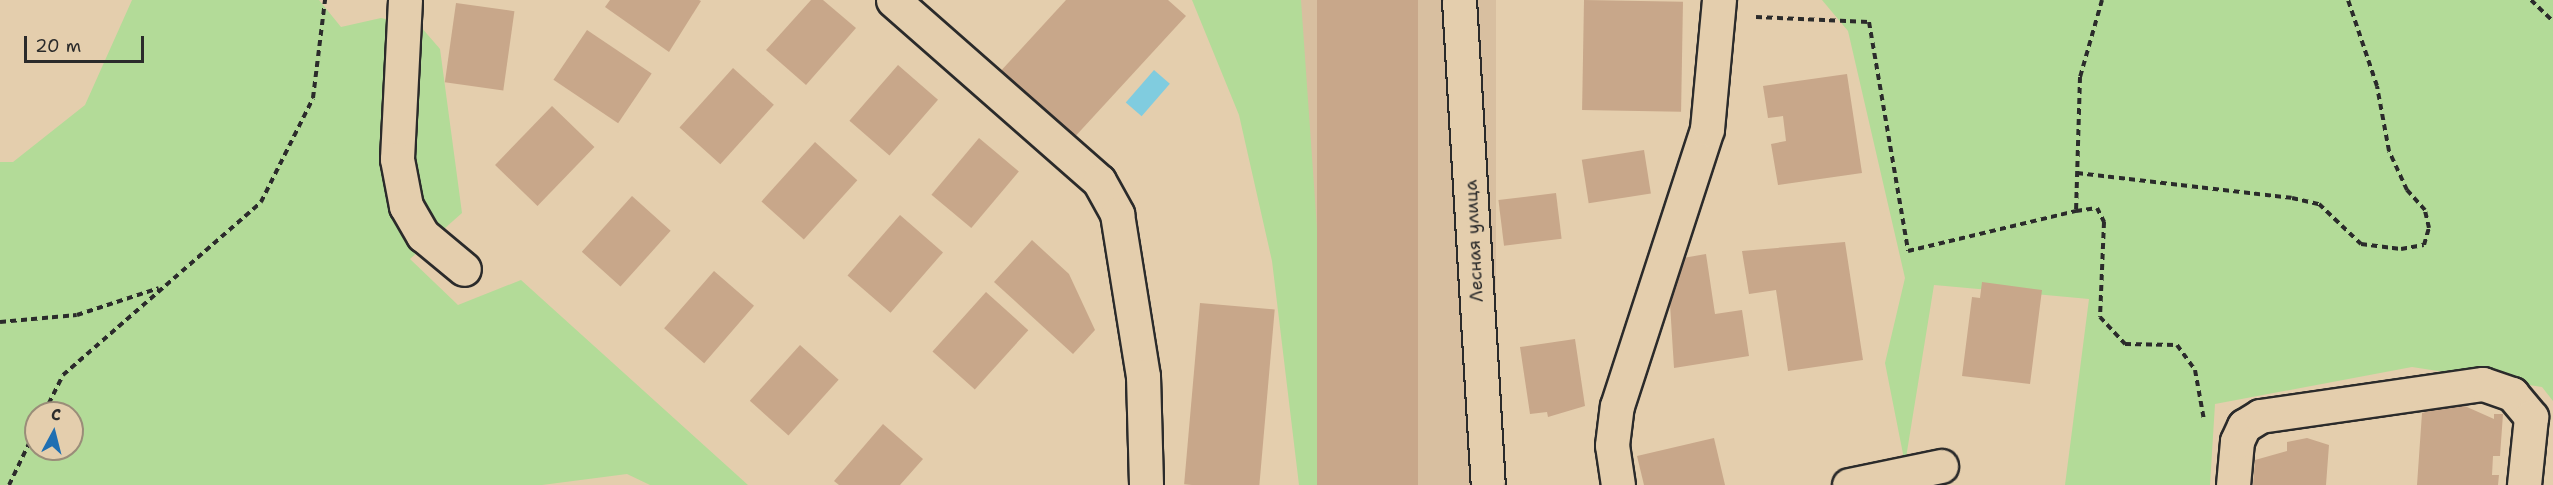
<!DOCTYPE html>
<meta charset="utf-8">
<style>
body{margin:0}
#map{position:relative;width:2553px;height:485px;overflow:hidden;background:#e4cead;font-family:"Shantell Sans",sans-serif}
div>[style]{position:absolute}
.built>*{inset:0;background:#d8bfa0;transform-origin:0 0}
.green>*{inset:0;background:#b3db98}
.water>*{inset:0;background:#80ccdf;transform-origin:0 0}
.building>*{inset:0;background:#c8a78a;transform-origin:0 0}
.path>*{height:4px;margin-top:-2px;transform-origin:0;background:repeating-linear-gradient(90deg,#2b2b2b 0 6px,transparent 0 10.5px)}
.roads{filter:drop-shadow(2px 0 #2b2b2b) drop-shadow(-2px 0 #2b2b2b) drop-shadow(0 2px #2b2b2b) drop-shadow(0 -2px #2b2b2b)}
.minor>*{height:33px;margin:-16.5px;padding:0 16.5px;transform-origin:16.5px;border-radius:16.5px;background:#e4cead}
span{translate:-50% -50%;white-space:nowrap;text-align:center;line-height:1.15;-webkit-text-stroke:4.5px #e4cead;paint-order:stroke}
.street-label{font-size:18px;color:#2b2b2b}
.north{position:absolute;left:24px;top:401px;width:60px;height:60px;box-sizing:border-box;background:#e4cead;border:2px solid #9a8d79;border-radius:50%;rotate:7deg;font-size:16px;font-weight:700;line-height:24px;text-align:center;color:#2b2b2b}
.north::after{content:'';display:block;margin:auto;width:21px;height:27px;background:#1f6fb2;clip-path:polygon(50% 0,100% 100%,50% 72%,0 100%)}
.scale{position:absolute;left:24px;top:36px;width:120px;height:27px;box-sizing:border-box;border:3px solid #2b2b2b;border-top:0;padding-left:8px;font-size:18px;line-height:21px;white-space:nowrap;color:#2b2b2b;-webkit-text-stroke:4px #e4cead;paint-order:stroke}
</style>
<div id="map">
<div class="built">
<i style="left:1301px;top:0;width:195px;height:486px"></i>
</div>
<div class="green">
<i style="clip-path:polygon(evenodd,132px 0,319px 0,341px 27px,381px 18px,421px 27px,440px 49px,462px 213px,410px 259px,458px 305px,521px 280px,748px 485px,650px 485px,627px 474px,542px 485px,0 485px,0 162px,13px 162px,85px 105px,132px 0,36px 413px,72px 413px,72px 449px,36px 449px,36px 413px)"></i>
<i style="clip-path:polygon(1192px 0,1301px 0,1335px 485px,1299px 485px,1272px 261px,1239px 115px)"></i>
<i style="clip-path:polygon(1822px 0,2553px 0,2553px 401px,2542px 387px,2412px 367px,2215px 404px,2210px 485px,2065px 485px,2089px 299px,1934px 285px,1905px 464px,1885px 363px,1905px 278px,1848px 31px)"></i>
</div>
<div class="water">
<i style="left:1154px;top:70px;width:21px;height:43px;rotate:41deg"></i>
</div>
<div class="building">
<i style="clip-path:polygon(610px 0,699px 0,701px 1px,669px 52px,605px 7px)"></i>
<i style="clip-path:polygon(811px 0,823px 0,856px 28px,806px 85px,766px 50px)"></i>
<i style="clip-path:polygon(1066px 0,1168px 0,1186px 16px,1071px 141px,998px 74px)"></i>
<i style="left:1317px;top:0;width:101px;height:486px"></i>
<i style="left:1584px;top:0;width:99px;height:110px;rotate:1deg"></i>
<i style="left:456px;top:3px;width:59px;height:80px;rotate:8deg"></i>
<i style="left:587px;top:30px;width:78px;height:60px;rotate:34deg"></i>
<i style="left:898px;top:65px;width:53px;height:74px;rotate:41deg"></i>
<i style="left:733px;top:68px;width:55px;height:80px;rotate:42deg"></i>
<i style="clip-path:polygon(1847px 74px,1862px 173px,1778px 185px,1771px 144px,1786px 141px,1783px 116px,1768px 118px,1763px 86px)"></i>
<i style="left:552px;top:106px;width:59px;height:82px;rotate:44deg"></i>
<i style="left:979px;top:138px;width:52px;height:74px;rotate:40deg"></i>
<i style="left:815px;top:142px;width:57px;height:80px;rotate:42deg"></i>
<i style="left:1644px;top:150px;width:44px;height:63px;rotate:81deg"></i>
<i style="left:1556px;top:193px;width:46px;height:58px;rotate:83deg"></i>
<i style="left:632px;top:196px;width:52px;height:75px;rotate:42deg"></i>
<i style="left:900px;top:215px;width:57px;height:80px;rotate:41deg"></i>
<i style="clip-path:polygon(1032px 240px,1069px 274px,1095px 330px,1073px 354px,994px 282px)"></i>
<i style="clip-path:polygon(1845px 242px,1863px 360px,1788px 371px,1776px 290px,1749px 294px,1742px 251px)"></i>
<i style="clip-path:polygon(1706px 254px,1715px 314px,1742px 310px,1749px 356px,1674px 368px,1670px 304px,1683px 258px)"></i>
<i style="left:714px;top:271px;width:53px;height:76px;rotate:41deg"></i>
<i style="clip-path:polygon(1982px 282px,2042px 290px,2030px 384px,1962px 376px,1972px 297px,1980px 298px)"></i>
<i style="left:986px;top:292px;width:57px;height:80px;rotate:42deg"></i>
<i style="left:1200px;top:303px;width:75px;height:182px;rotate:5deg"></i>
<i style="clip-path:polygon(1575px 339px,1585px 406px,1548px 417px,1547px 412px,1530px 414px,1520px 347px)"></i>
<i style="left:800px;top:345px;width:52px;height:75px;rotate:42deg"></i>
<i style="clip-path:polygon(2458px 403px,2494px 419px,2494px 414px,2503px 414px,2500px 456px,2493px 456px,2492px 475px,2499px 475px,2498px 485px,2417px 485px,2422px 413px)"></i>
<i style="clip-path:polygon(883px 424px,923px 459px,900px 485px,839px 485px,834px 481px)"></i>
<i style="clip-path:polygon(1714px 438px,1725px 485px,1644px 485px,1637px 456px)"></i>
<i style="clip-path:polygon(2307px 438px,2329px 445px,2326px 485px,2253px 485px,2255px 460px,2287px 451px,2287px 442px)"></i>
</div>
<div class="path">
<i style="left:2102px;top:0;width:80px;rotate:105.9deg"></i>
<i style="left:2080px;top:77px;width:134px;rotate:91.7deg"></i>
<i style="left:2076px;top:211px;width:21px;rotate:-8deg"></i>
<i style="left:2097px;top:208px;width:16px;rotate:63deg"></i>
<i style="left:2104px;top:222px;width:95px;rotate:92.4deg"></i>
<i style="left:2100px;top:317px;width:37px;rotate:47deg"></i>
<i style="left:2125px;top:344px;width:52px;rotate:1.1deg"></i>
<i style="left:2177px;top:345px;width:31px;rotate:54deg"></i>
<i style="left:2195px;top:370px;width:51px;rotate:79.8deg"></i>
<i style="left:2531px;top:0;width:30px;rotate:44deg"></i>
<i style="left:1756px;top:17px;width:113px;rotate:2.5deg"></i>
<i style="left:1869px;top:22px;width:232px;rotate:80.3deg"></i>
<i style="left:1908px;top:251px;width:173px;rotate:-13.4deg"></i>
<i style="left:2077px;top:173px;width:216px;rotate:6.6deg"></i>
<i style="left:2292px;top:198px;width:28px;rotate:13deg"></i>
<i style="left:2319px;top:204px;width:58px;rotate:43.6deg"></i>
<i style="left:2361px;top:244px;width:40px;rotate:7.1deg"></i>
<i style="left:2401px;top:249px;width:23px;rotate:-10deg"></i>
<i style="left:2424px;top:245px;width:18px;rotate:-74deg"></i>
<i style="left:2429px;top:228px;width:18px;rotate:-103deg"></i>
<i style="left:2425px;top:210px;width:27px;rotate:-132deg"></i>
<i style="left:2407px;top:190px;width:43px;rotate:-114.8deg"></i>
<i style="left:2389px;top:151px;width:66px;rotate:-100.5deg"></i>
<i style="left:2377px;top:86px;width:91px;rotate:-108.6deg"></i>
<i style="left:0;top:322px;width:77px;rotate:-5.2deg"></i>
<i style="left:77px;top:315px;width:86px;rotate:-18.2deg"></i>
<i style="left:44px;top:413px;width:42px;rotate:-63.4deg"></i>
<i style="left:63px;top:375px;width:263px;rotate:-41.1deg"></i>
<i style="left:261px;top:202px;width:116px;rotate:-63.4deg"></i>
<i style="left:313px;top:98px;width:99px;rotate:-83deg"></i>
<i style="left:9px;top:485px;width:62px;rotate:-64.3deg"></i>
</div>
<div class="roads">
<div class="minor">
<i style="left:405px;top:0;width:159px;rotate:92.9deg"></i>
<i style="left:397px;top:159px;width:48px;rotate:79.2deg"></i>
<i style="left:406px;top:206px;width:34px;rotate:60deg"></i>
<i style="left:423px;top:235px;width:53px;rotate:39.7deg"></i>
<i style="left:893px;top:0;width:274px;rotate:41.3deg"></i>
<i style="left:1099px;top:181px;width:38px;rotate:61deg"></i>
<i style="left:1117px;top:214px;width:164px;rotate:80.9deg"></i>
<i style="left:1143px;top:376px;width:109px;rotate:88.4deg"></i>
<i style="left:1459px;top:0;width:483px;rotate:86.6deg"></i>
<i style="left:1618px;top:485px;width:40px;rotate:-98.5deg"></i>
<i style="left:1612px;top:445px;width:39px;rotate:-83deg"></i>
<i style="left:1617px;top:406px;width:291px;rotate:-72deg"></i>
<i style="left:1707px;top:129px;width:130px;rotate:-84.7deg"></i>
<i style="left:1849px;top:485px;width:94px;rotate:-11.7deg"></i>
<i style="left:2233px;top:485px;width:44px;rotate:-84.8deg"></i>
<i style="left:2237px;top:441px;width:17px;rotate:-65deg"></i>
<i style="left:2244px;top:426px;width:19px;rotate:-32deg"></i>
<i style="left:2260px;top:416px;width:225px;rotate:-8.2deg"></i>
<i style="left:2483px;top:384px;width:31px;rotate:19deg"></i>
<i style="left:2512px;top:394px;width:30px;rotate:50deg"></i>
<i style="left:2531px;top:417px;width:68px;rotate:95.9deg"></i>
</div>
</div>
<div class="street-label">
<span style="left:1474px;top:241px;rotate:-93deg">Лесная улица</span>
</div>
<div class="north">С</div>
<div class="scale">20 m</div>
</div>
